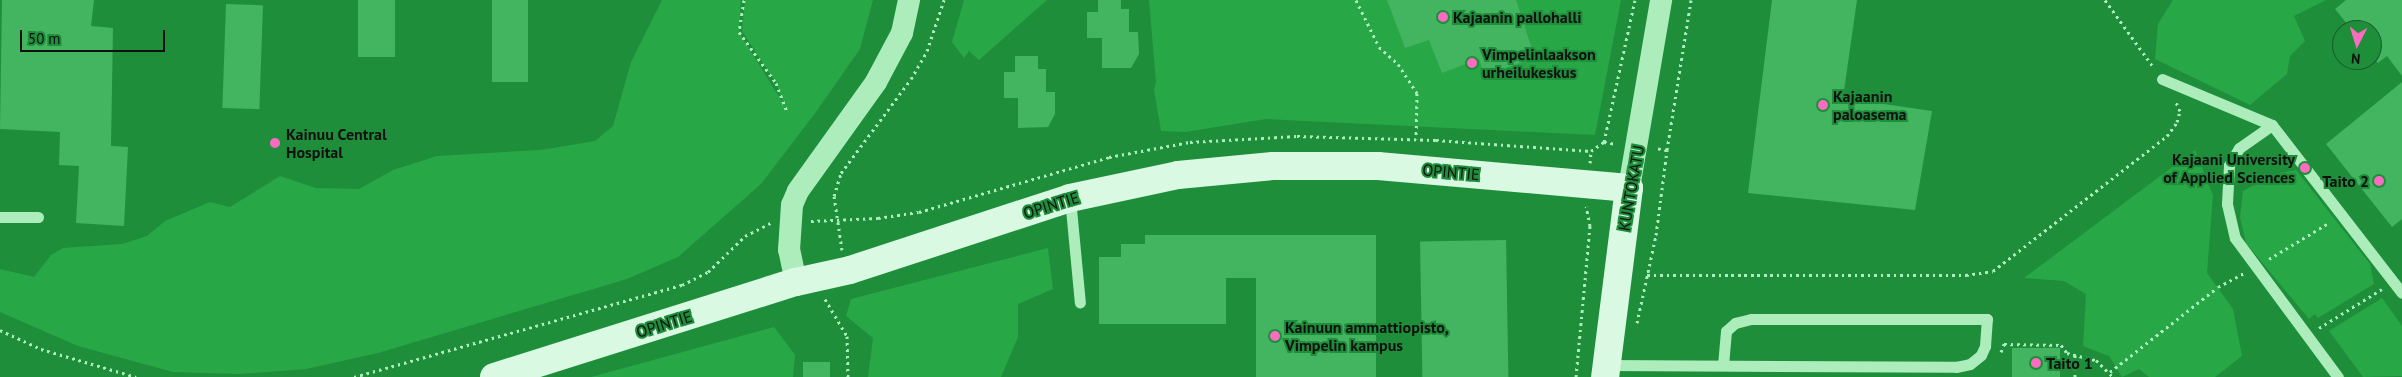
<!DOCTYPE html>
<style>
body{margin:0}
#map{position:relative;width:2402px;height:377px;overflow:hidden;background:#1e8e3b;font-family:"PT Sans",sans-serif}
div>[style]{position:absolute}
.green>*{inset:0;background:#28a747}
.building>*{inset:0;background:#43b45f;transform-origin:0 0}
.path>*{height:3px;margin-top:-1.5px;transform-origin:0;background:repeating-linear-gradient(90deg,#adedbc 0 2.5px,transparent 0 6.5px)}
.lane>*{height:11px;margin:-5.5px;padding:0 5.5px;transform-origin:5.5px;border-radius:5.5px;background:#adedbc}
.street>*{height:22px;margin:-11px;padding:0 11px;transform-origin:11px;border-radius:11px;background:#adedbc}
.secondary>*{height:28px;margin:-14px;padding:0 14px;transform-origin:14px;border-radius:14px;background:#d9f9e2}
.dots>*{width:14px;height:14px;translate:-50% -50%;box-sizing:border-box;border:2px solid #1e8e3b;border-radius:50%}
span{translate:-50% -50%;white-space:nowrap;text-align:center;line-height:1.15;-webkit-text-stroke:4px #1e8e3b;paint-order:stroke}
.poi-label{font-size:16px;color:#111;font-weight:700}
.left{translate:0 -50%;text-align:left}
.right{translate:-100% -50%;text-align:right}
.street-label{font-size:16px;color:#111}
.north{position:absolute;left:2332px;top:20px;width:50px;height:50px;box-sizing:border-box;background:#1e8e3b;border:1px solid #195c2a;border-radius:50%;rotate:185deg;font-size:14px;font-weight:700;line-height:20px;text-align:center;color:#111}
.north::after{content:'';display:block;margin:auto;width:18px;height:22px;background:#fb6cc1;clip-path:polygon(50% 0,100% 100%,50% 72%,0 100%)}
.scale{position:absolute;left:20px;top:30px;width:145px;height:22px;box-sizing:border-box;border:2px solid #111;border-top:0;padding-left:6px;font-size:15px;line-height:18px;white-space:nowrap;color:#111;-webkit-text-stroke:4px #1e8e3b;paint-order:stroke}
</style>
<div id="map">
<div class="green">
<i style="clip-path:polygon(662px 0,741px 0,739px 32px,784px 105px,776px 83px,742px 31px,745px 0,873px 0,860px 49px,816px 112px,761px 184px,678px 257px,627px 279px,378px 353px,306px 369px,239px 374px,173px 372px,78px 346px,0 312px,0 269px,34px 277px,51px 255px,63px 248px,122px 244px,147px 236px,165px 221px,210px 202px,230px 207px,280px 176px,316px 188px,359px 189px,393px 170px,437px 156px,540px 150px,595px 141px,613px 126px,631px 62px)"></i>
<i style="clip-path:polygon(964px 0,1047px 0,979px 60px,969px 51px,964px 58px,952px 42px)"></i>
<i style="clip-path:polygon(1149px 0,1621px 0,1595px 135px,1266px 119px,1185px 132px,1161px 131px,1154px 90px,1156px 82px)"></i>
<i style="clip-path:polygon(2173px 0,2326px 0,2294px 16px,2305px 41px,2290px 56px,2287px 74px,2250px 105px,2155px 59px,2158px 24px)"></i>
<i style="clip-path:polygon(2195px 150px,2213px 195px,2207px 273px,2233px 309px,2242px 356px,2215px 377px,2149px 377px,2139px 369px,2122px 377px,2109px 356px,2083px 346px,2086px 294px,2064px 281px,2024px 278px)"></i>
<i style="clip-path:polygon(2296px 170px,2370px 264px,2374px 284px,2318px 318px,2315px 314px,2309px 319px,2246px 243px,2240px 217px,2243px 191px,2274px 174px)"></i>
<i style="clip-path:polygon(1048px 248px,1053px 289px,1018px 304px,1018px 337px,1001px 377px,868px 377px,873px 338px,846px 316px,851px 299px)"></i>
<i style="clip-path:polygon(2382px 298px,2402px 326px,2402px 376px,2363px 377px,2329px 331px)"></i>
<i style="clip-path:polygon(774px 327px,795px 355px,793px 377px,591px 377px)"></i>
</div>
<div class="building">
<i style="clip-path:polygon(2px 0,94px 0,91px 26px,113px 28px,111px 146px,128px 147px,124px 226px,76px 223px,79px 166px,59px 165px,60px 132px,0 129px)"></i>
<i style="left:358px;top:0;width:37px;height:57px"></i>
<i style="left:492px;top:0;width:36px;height:82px"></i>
<i style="clip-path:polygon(1098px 0,1121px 0,1121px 9px,1129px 9px,1129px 32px,1138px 32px,1139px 54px,1131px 68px,1102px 68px,1102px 38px,1087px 38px,1087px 12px,1098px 12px)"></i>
<i style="clip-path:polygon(1387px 0,1516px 0,1535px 58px,1484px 75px,1479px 59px,1442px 73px,1429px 40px,1405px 48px)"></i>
<i style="clip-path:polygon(1772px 0,1857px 0,1843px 98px,1932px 111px,1915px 210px,1748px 193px)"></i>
<i style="clip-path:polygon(2346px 0,2402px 0,2402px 76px,2387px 56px,2378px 63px,2372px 55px,2372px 30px,2352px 30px,2335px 9px)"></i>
<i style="left:226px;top:4px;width:37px;height:104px;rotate:2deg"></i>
<i style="clip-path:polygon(1015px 56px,1038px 56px,1038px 69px,1046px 69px,1046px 92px,1055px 92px,1055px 114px,1048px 127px,1018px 128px,1018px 98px,1004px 98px,1004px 72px,1015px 72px)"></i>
<i style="clip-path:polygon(2402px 82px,2402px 219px,2392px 227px,2326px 144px)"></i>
<i style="clip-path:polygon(1145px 235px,1376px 235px,1376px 377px,1256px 377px,1256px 278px,1226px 278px,1226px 324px,1099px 324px,1099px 257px,1121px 257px,1121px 244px,1145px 244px)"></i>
<i style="left:1506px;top:240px;width:137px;height:86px;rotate:89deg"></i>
<i style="left:2012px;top:348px;width:48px;height:29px"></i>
<i style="left:803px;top:362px;width:27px;height:15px"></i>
</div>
<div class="path">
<i style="left:744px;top:0;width:32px;rotate:99deg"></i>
<i style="left:739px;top:32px;width:63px;rotate:54deg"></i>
<i style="left:776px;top:83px;width:31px;rotate:69deg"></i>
<i style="left:1356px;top:0;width:52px;rotate:63.9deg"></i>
<i style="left:1379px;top:47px;width:25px;rotate:42deg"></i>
<i style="left:1398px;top:64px;width:35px;rotate:57deg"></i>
<i style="left:1417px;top:93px;width:46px;rotate:91.2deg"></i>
<i style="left:2105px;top:0;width:84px;rotate:54.2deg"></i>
<i style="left:1604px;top:142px;width:145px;rotate:-77.7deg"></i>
<i style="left:1667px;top:150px;width:152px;rotate:-80.9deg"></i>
<i style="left:1590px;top:163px;width:12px;rotate:-85deg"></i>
<i style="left:811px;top:221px;width:67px;rotate:-2.6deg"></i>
<i style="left:878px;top:218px;width:41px;rotate:-8.3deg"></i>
<i style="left:919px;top:212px;width:198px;rotate:-16.1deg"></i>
<i style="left:1109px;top:157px;width:82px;rotate:-10.5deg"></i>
<i style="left:1190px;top:142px;width:107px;rotate:-3.2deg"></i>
<i style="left:1297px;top:136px;width:139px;rotate:1.6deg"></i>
<i style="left:1436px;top:140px;width:155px;rotate:4.1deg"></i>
<i style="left:1591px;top:151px;width:16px;rotate:-35deg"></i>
<i style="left:1604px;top:142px;width:13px;rotate:9deg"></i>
<i style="left:842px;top:250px;width:55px;rotate:-98.4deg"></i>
<i style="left:834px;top:196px;width:24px;rotate:-73deg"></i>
<i style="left:841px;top:173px;width:117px;rotate:-53.3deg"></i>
<i style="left:911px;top:79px;width:32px;rotate:-60deg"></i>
<i style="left:927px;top:51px;width:54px;rotate:-71.6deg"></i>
<i style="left:2269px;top:259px;width:71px;rotate:-31.2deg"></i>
<i style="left:1647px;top:275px;width:319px"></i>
<i style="left:1966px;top:275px;width:27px;rotate:-8deg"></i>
<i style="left:1993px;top:271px;width:220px;rotate:-37.8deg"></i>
<i style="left:2167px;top:136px;width:17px;rotate:-54deg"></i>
<i style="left:2177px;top:122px;width:11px;rotate:-75deg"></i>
<i style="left:2180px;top:111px;width:12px;rotate:-114deg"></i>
<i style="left:825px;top:299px;width:43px;rotate:59.3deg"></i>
<i style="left:847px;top:336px;width:41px;rotate:88.6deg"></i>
<i style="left:1637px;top:323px;width:90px;rotate:-77.8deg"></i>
<i style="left:1656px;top:235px;width:86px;rotate:-82.6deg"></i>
<i style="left:1667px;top:150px;width:12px;rotate:-171deg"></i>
<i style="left:2319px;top:328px;width:74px;rotate:-31.8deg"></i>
<i style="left:0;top:330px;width:45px;rotate:24.9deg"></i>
<i style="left:41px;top:349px;width:99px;rotate:16.4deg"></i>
<i style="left:2001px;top:352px;width:9px;rotate:-69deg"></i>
<i style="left:2004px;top:344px;width:57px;rotate:1deg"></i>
<i style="left:2061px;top:345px;width:10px;rotate:53deg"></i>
<i style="left:2067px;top:353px;width:30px;rotate:14deg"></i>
<i style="left:2096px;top:360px;width:24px;rotate:45deg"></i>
<i style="left:2110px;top:372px;width:137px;rotate:-38.2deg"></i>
<i style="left:2218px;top:287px;width:30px;rotate:-28deg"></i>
<i style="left:354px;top:377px;width:341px;rotate:-15.7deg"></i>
<i style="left:682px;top:285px;width:29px;rotate:-27deg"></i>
<i style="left:708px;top:272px;width:52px;rotate:-44.2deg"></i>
<i style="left:745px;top:236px;width:30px;rotate:-27deg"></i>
<i style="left:1576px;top:377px;width:152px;rotate:-84.7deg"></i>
<i style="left:1590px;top:226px;width:20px;rotate:-101deg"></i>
<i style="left:2075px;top:377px;width:22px;rotate:-90deg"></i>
</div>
<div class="lane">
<i style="left:2162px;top:79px;width:119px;rotate:22.7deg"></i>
<i style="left:2272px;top:125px;width:212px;rotate:52.3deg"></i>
<i style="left:2272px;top:125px;width:40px;rotate:145.1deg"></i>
<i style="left:2239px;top:148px;width:20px;rotate:120deg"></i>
<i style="left:2229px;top:165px;width:39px;rotate:93deg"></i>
<i style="left:2227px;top:204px;width:35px;rotate:77deg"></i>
<i style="left:2235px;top:238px;width:173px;rotate:53.5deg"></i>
<i style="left:1070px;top:198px;width:105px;rotate:84.6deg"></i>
<i style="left:0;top:217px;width:38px"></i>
<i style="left:1607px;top:365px;width:349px;rotate:0.3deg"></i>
<i style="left:1956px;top:367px;width:14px;rotate:-12deg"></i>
<i style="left:1970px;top:364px;width:14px;rotate:-39deg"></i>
<i style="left:1981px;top:355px;width:10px;rotate:-66deg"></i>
<i style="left:1985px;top:346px;width:27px;rotate:-86deg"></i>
<i style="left:1987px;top:319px;width:236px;rotate:180deg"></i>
<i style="left:1751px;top:319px;width:16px;rotate:166deg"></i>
<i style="left:1735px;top:323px;width:12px;rotate:138deg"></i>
<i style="left:1726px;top:331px;width:34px;rotate:95deg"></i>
</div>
<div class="street">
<i style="left:1629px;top:188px;width:191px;rotate:-80.3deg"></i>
<i style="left:796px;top:282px;width:33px;rotate:-102deg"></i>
<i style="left:789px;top:250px;width:45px;rotate:-86.2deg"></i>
<i style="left:792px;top:205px;width:15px;rotate:-67deg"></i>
<i style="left:798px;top:191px;width:134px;rotate:-54.4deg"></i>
<i style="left:876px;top:82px;width:55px;rotate:-62deg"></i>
<i style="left:902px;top:33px;width:34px;rotate:-78deg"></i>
</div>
<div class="secondary">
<i style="left:494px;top:377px;width:317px;rotate:-17.5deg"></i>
<i style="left:796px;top:282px;width:55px;rotate:-12.5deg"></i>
<i style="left:850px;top:270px;width:231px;rotate:-18.1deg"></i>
<i style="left:1070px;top:198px;width:110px;rotate:-12deg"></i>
<i style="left:1178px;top:175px;width:95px;rotate:-5.4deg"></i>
<i style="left:1273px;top:166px;width:105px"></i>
<i style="left:1378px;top:166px;width:252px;rotate:5deg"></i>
<i style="left:1629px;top:188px;width:191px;rotate:97.2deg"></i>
</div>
<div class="dots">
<i style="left:1443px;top:17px;background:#fb6cc1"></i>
<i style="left:1472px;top:63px;background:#fb6cc1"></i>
<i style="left:1823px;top:105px;background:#fb6cc1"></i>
<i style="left:275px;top:143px;background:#fb6cc1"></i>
<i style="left:2305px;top:168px;background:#fb6cc1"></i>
<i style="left:2379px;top:181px;background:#fb6cc1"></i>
<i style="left:1275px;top:336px;background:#fb6cc1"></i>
<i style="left:2036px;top:363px;background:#fb6cc1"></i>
</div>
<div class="poi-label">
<span class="left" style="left:1453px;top:17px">Kajaanin pallohalli</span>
<span class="left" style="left:1482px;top:63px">Vimpelinlaakson<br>urheilukeskus</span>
<span class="left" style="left:1833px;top:105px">Kajaanin<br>paloasema</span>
<span class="left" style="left:286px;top:143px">Kainuu Central<br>Hospital</span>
<span class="right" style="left:2295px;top:168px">Kajaani University<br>of Applied Sciences</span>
<span class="right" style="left:2369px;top:181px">Taito 2</span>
<span class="left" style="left:1285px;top:336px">Kainuun ammattiopisto,<br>Vimpelin kampus</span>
<span class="left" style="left:2046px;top:363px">Taito 1</span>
</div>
<div class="street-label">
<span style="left:1451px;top:172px;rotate:5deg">OPINTIE</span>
<span style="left:1631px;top:188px;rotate:-80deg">KUNTOKATU</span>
<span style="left:1051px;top:205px;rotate:-17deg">OPINTIE</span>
<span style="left:664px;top:324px;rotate:-17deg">OPINTIE</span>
</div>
<div class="north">N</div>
<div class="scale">50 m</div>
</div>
